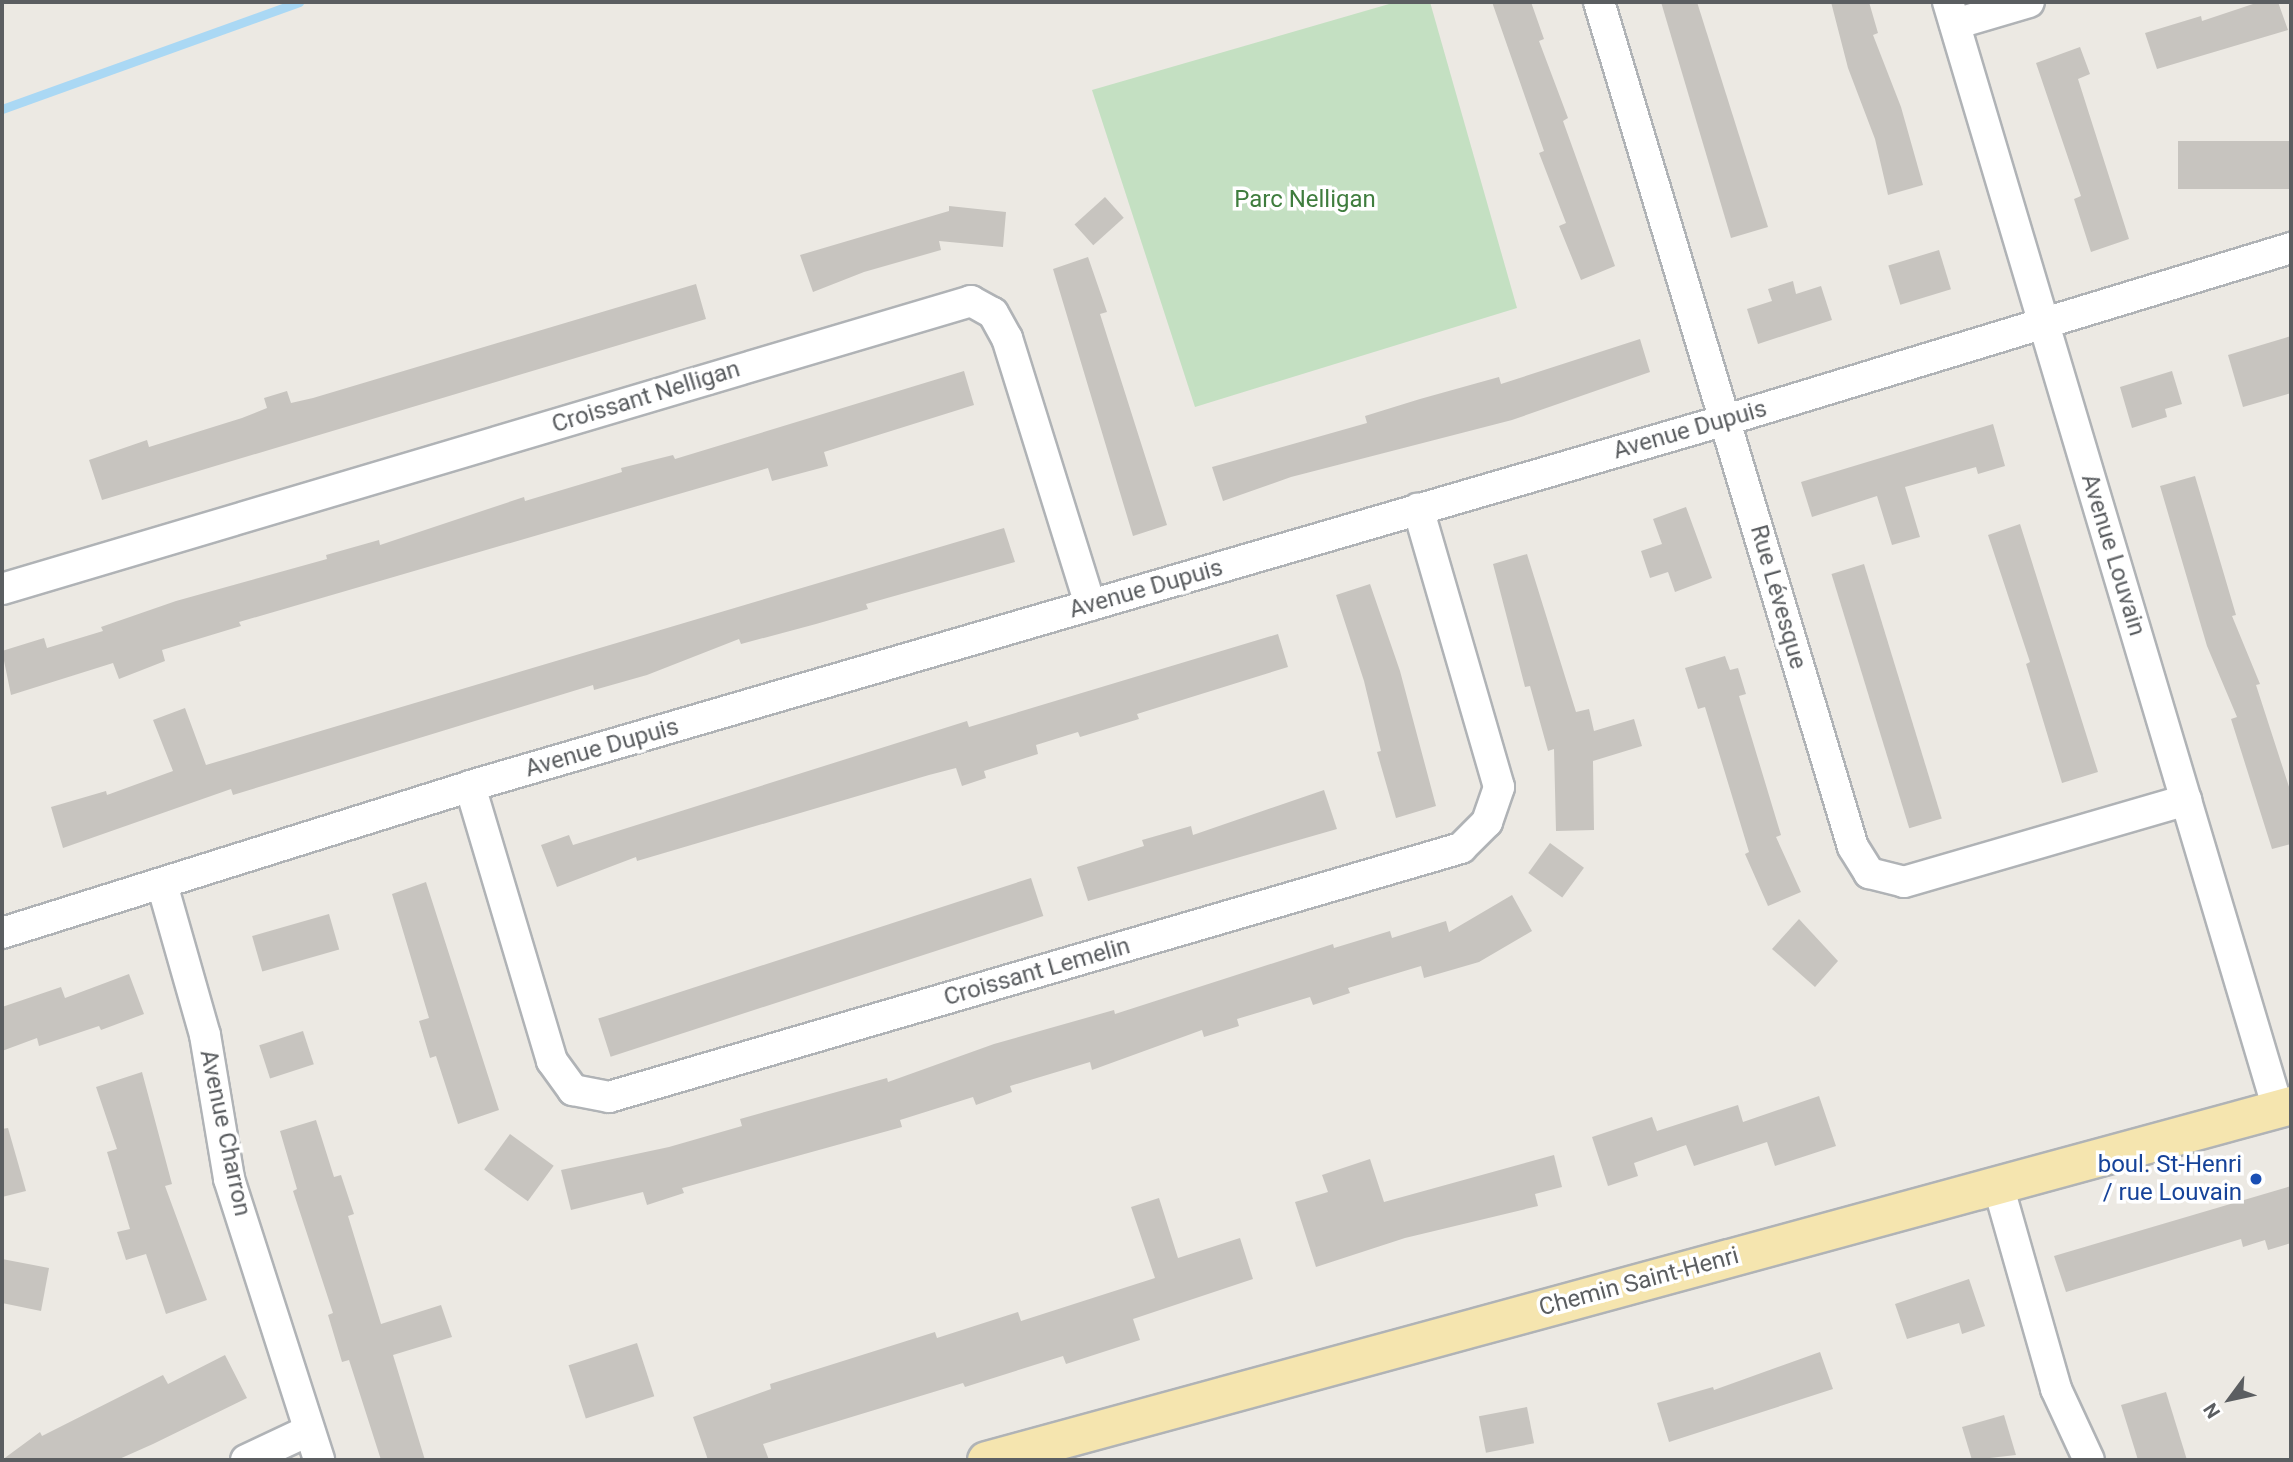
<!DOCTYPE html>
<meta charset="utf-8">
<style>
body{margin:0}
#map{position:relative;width:2293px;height:1462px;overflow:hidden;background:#ece9e3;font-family:Roboto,sans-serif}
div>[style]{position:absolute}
.green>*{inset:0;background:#c4e0c2}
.stream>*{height:9px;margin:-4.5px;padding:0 4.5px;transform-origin:4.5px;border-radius:4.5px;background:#aad8f4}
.building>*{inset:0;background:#c7c4bf;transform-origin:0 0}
.roads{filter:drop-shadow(2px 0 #b0b3b6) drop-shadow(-2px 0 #b0b3b6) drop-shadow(0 2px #b0b3b6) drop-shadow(0 -2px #b0b3b6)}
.minor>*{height:30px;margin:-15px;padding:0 15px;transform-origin:15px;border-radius:15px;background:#fff}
.major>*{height:37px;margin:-18.5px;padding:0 18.5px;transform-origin:18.5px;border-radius:18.5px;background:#f5e5af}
.dots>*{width:19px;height:19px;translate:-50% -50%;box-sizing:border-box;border:4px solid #fff;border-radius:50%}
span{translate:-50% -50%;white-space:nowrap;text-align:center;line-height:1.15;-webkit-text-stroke:7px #fff;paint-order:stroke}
.park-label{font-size:24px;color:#3f7d3e}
.street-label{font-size:24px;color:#5b5e61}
.transit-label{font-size:24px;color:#164399}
.right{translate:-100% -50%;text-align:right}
.frame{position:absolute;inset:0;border:4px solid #5b5e61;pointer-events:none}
.north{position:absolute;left:2195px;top:1364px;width:70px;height:70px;-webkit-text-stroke:5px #fff;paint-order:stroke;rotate:237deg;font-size:19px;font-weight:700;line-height:28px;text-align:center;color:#5b5e61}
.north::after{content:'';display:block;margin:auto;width:24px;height:32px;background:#5b5e61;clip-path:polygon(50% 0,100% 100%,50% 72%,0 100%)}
</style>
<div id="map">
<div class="green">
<i style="clip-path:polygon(1396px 2px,1430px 2px,1517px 308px,1195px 407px,1092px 90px)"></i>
</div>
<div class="stream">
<i style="left:2px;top:109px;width:316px;rotate:-19.8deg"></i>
</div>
<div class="building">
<i style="clip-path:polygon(1492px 2px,1531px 2px,1544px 39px,1539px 41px,1568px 118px,1563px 121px,1615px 266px,1581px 280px,1559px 226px,1566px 223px,1539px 153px,1544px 151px)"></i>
<i style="clip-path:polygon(1661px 2px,1697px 2px,1768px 227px,1731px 238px)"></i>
<i style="clip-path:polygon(1831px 2px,1869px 2px,1878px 33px,1873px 35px,1901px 107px,1923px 185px,1888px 195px,1875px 139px,1848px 68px)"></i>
<i style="clip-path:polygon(2259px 2px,2278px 2px,2288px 30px,2157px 69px,2145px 33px,2201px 16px,2202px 21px)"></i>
<i style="clip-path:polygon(2080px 47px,2090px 74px,2078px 79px,2129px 239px,2091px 252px,2074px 199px,2081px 196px,2036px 63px)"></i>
<i style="left:2291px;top:141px;width:48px;height:113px;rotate:90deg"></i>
<i style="left:1105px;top:197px;width:28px;height:41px;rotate:48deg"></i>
<i style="clip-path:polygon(949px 206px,1006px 212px,1003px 247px,939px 241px,941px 250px,864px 272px,813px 292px,800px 255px,949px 211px)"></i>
<i style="left:1939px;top:250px;width:41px;height:53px;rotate:73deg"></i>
<i style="clip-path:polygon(1088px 257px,1107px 312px,1100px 314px,1167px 525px,1133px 536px,1053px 269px)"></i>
<i style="clip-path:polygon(1793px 281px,1796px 294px,1821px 286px,1832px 320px,1758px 344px,1747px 309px,1772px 301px,1768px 289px)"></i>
<i style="clip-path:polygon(696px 284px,706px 319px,102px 500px,89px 460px,147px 440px,149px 447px,242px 418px,267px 408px,264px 398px,287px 391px,291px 403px,313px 398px)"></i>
<i style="clip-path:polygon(2291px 336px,2291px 393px,2243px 407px,2228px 355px)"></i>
<i style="clip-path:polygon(1640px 339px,1650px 372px,1512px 420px,1291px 477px,1223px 501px,1212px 467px,1367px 423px,1365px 416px,1420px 399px,1499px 377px,1501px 384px)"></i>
<i style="clip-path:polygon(964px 371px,974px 405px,824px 452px,828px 466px,772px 481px,768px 468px,239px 622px,241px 626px,162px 650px,165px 661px,119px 679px,113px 663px,11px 695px,2px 651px,44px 638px,47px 648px,103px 631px,101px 627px,176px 601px,327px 559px,326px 555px,379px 540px,380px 545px,524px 497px,525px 501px,622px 472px,621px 468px,673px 455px,675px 459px)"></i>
<i style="clip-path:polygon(2172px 371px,2182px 404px,2165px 409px,2167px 417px,2132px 428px,2120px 387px)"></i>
<i style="clip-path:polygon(1993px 424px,2005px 466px,1978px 474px,1976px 467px,1905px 487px,1920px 537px,1892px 545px,1877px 496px,1812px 517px,1801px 482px)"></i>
<i style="clip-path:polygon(2195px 476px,2236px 615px,2232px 616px,2260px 684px,2256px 685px,2291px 793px,2291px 844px,2272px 849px,2231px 719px,2237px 717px,2207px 646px,2160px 486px)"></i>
<i style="clip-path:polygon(1686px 507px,1712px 578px,1675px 592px,1668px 572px,1650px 578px,1641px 551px,1662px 544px,1653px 519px)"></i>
<i style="clip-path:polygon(2020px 524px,2098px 772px,2062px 783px,2026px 664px,2030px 662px,1988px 535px)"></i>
<i style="clip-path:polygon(1004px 528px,1015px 562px,866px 604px,868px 609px,816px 624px,741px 644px,739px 639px,647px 675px,594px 690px,593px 685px,233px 795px,231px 789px,63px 848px,51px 807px,106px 791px,107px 795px,173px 771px,153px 720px,185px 708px,206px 765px)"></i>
<i style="clip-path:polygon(1527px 554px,1576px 712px,1589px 709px,1594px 731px,1634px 719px,1642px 746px,1593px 761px,1594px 830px,1556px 831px,1554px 749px,1548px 751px,1530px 686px,1525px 687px,1493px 564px)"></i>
<i style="left:1864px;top:564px;width:266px;height:34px;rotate:73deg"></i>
<i style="clip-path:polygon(1370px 584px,1400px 671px,1436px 806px,1396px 818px,1377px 752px,1381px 751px,1364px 681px,1336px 595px)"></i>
<i style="clip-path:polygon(1278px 634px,1288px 667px,1137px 714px,1139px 719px,1080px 737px,1078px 732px,1036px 745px,1038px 754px,984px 771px,986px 778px,962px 786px,956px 768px,929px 775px,637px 861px,636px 857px,557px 887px,541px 845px,569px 835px,573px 845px,967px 721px,969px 727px)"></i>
<i style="clip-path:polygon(1725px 656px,1730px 670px,1738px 668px,1746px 694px,1739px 696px,1781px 835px,1776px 837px,1801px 892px,1768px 906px,1745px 854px,1749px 852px,1705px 707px,1698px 709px,1685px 668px)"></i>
<i style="clip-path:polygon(1324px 790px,1337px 829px,1088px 901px,1077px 867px,1144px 846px,1142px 840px,1191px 826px,1193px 835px)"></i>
<i style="left:1550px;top:843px;width:42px;height:37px;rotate:36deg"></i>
<i style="left:1031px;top:878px;width:40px;height:455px;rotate:72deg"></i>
<i style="clip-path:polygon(426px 882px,499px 1110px,458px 1124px,436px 1056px,430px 1058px,419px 1021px,429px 1018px,392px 894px)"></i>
<i style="clip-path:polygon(1512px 895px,1532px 931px,1479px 962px,1424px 978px,1421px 966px,1348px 988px,1350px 993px,1313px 1005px,1310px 997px,1237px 1019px,1239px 1026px,1204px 1037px,1202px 1030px,1092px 1070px,1090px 1062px,1010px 1086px,1012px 1092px,976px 1105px,973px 1097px,900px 1120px,902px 1127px,682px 1188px,684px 1193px,647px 1205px,643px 1192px,571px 1210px,561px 1170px,669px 1147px,742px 1126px,740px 1119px,887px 1078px,888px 1082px,994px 1044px,1114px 1010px,1115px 1014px,1333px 944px,1334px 948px,1390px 931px,1392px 938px,1446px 921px,1449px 932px)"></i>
<i style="left:329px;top:914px;width:37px;height:80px;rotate:74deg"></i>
<i style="clip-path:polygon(1799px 919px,1838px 961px,1815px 987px,1772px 949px)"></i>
<i style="clip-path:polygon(129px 974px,144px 1014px,101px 1030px,99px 1026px,39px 1046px,37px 1038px,2px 1051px,2px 1007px,61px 987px,65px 998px)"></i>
<i style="left:303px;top:1031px;width:35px;height:46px;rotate:72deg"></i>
<i style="clip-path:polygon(142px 1072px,172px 1184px,165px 1186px,207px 1300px,166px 1314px,146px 1254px,126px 1260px,117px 1232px,130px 1229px,107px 1152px,117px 1149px,96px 1087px)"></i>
<i style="clip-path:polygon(1819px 1096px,1836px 1146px,1775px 1166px,1767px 1142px,1694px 1166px,1686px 1145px,1634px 1163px,1638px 1176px,1608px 1186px,1592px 1137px,1652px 1117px,1657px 1131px,1738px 1105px,1743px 1122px)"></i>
<i style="clip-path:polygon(316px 1120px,334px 1177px,341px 1175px,354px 1214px,348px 1216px,381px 1324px,441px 1305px,452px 1337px,393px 1355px,425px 1460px,381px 1460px,349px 1360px,342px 1362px,328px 1315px,333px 1313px,293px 1191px,297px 1189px,280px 1131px)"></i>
<i style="clip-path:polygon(8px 1128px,26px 1191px,2px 1197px,2px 1129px)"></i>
<i style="left:510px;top:1134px;width:54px;height:44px;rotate:36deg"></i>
<i style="clip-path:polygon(1554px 1155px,1562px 1187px,1535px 1194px,1538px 1206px,1405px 1238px,1316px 1267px,1295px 1202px,1328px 1192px,1322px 1175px,1370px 1159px,1384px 1202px)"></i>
<i style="clip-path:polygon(2291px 1186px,2291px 1243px,2268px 1250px,2265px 1240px,2243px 1247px,2241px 1239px,2066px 1292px,2054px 1256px)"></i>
<i style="clip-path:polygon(1159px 1198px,1178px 1258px,1240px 1238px,1253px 1279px,1133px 1319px,1140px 1340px,1066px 1364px,1063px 1356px,965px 1387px,963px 1383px,763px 1444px,769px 1460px,708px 1460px,693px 1417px,771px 1389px,770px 1384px,935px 1332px,937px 1338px,1018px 1312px,1021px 1321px,1155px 1278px,1131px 1207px)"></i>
<i style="clip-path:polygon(2px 1259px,49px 1268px,41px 1311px,2px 1303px)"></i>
<i style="clip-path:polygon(1969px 1279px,1985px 1326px,1962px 1334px,1959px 1323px,1907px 1339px,1895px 1304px)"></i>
<i style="left:637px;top:1343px;width:56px;height:72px;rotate:72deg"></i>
<i style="clip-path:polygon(1820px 1352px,1833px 1389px,1669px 1442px,1657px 1403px,1713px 1387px,1714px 1390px)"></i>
<i style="clip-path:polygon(225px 1355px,247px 1398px,153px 1444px,117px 1460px,2px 1460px,40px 1432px,42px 1436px,163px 1375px,168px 1384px)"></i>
<i style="clip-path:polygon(2166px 1392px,2187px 1460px,2138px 1460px,2121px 1405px)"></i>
<i style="left:1527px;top:1407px;width:37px;height:49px;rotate:79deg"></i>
<i style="clip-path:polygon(2004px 1415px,2016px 1455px,1972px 1460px,1962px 1427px)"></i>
</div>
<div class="roads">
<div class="minor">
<i style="left:1599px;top:2px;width:882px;rotate:73.27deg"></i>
<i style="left:1853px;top:847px;width:31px;rotate:58deg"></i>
<i style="left:1869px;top:873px;width:36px;rotate:14deg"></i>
<i style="left:1904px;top:882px;width:294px;rotate:-16.2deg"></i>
<i style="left:1948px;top:2px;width:1155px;rotate:73.4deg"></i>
<i style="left:1955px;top:24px;width:77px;rotate:-16.6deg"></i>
<i style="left:2px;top:589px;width:1011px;rotate:-16.55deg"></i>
<i style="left:971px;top:301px;width:25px;rotate:29deg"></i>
<i style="left:993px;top:313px;width:29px;rotate:61deg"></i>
<i style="left:1007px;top:338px;width:280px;rotate:72.7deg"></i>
<i style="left:470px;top:786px;width:287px;rotate:73.4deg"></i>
<i style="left:552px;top:1061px;width:36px;rotate:54deg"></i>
<i style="left:573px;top:1090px;width:37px;rotate:11deg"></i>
<i style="left:609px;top:1097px;width:888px;rotate:-16.29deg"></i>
<i style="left:1461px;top:848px;width:37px;rotate:-45deg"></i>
<i style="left:1487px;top:822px;width:37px;rotate:-71deg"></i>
<i style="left:1499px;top:787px;width:290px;rotate:-106.2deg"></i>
<i style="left:162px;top:884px;width:157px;rotate:74.1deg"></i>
<i style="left:205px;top:1035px;width:146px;rotate:80.5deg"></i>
<i style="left:229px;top:1179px;width:295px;rotate:72.2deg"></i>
<i style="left:2px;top:933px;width:491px;rotate:-17.4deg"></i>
<i style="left:470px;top:786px;width:1308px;rotate:-16.25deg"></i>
<i style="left:1726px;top:420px;width:591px;rotate:-16.93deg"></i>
<i style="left:1998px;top:1185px;width:212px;rotate:74.1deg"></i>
<i style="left:2056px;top:1389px;width:78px;rotate:65.1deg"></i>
<i style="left:246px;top:1460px;width:68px;rotate:-25.1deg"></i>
</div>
<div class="major">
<i style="left:986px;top:1460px;width:1352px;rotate:-15.22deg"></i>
</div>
</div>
<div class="dots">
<i style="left:2256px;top:1179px;background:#1a4fb4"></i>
</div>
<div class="park-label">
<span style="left:1305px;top:200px">Parc Nelligan</span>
</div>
<div class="street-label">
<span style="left:646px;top:397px;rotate:-17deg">Croissant Nelligan</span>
<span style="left:1690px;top:430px;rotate:-16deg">Avenue Dupuis</span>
<span style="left:2113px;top:555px;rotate:73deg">Avenue Louvain</span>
<span style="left:1146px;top:589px;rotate:-16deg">Avenue Dupuis</span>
<span style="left:1778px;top:597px;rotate:74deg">Rue Lévesque</span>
<span style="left:602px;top:748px;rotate:-16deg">Avenue Dupuis</span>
<span style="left:1037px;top:972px;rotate:-16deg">Croissant Lemelin</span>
<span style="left:225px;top:1133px;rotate:78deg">Avenue Charron</span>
<span style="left:1639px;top:1282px;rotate:-15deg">Chemin Saint-Henri</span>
</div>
<div class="transit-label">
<span class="right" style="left:2242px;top:1179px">boul. St-Henri<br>/ rue Louvain</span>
</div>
<div class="frame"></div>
<div class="north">N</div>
</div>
